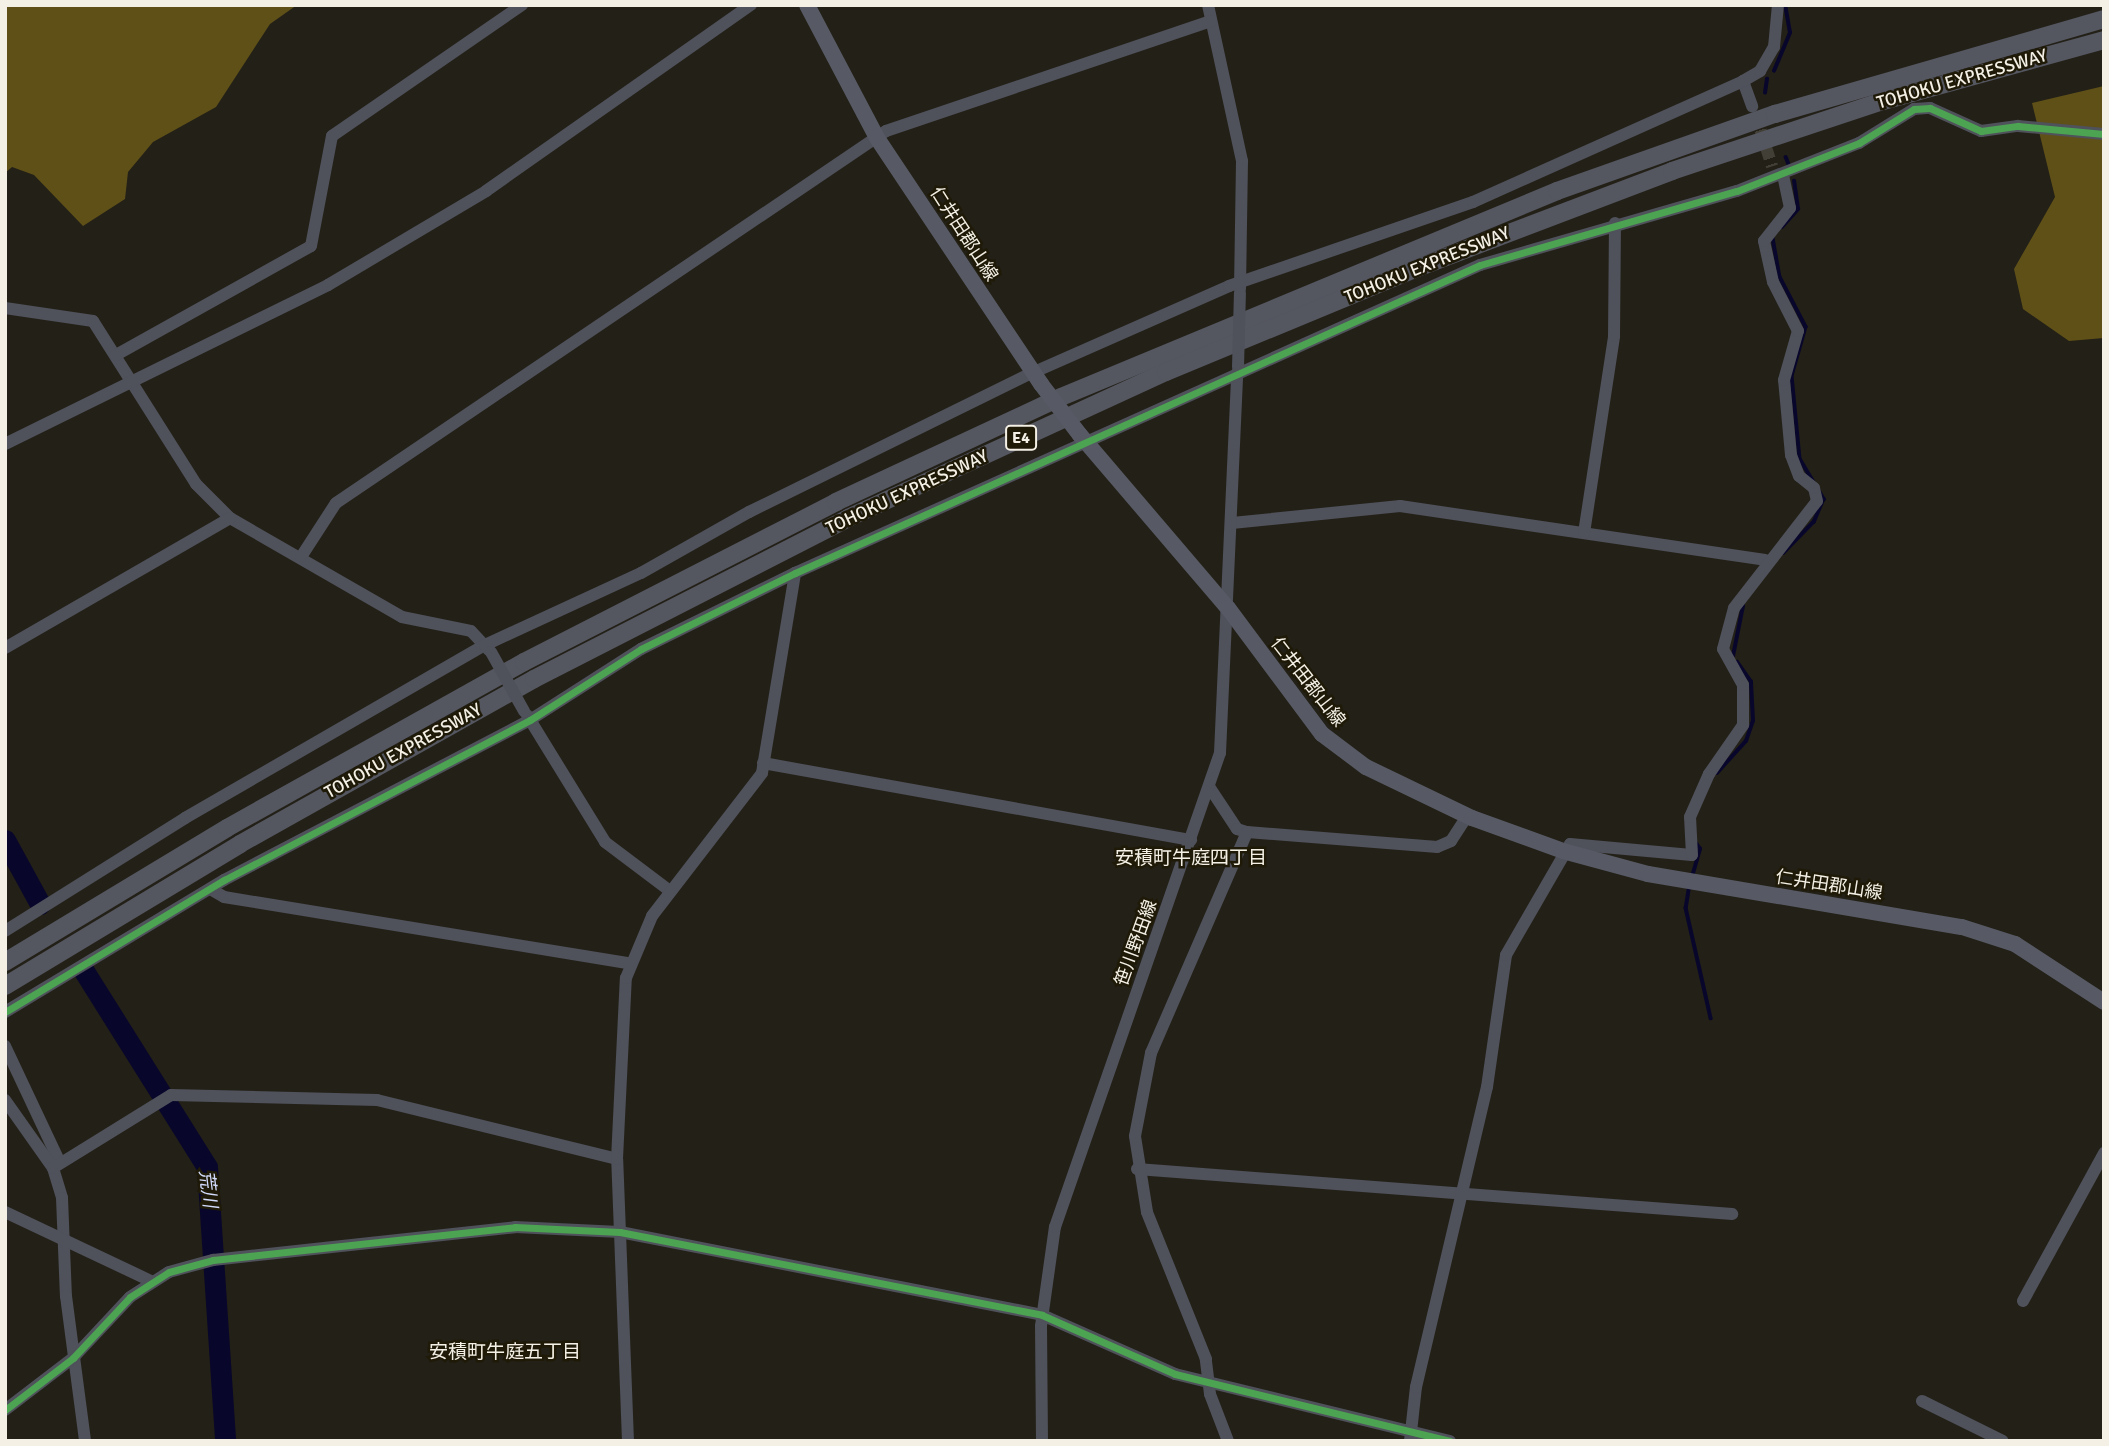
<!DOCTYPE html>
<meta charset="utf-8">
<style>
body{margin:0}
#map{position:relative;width:2109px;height:1446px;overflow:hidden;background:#232017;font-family:Signika,"Noto Sans JP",sans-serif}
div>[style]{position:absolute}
.forest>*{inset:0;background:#5f5018}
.stream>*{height:3.5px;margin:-1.75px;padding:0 1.75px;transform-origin:1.75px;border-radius:1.75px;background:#08062b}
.river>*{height:21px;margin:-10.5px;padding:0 10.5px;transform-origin:10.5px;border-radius:10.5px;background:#08062b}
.minor-tunnel>*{height:12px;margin-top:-6px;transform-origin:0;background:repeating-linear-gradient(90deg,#423f36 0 12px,transparent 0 18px)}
.minor>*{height:12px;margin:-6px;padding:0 6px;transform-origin:6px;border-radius:6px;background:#4f515b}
.major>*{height:16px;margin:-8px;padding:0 8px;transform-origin:8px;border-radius:8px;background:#575a65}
.highway>*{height:18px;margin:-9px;padding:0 9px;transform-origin:9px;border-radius:9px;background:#545660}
.minor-bridge>*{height:12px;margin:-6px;padding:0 6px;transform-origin:6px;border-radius:6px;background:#4f515b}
.major-bridge>*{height:16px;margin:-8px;padding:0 8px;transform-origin:8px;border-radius:8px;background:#575a65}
.cycleway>*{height:7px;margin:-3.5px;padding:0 3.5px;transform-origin:3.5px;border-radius:3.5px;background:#4ca352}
span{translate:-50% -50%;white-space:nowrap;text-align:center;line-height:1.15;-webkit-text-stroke:5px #1f1a08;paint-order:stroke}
.shield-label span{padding:2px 5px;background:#1f1a08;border:2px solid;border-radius:5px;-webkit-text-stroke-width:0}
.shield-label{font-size:16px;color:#f4f0e5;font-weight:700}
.street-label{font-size:18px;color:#f4f0e5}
.neighbourhood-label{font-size:19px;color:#f4f0e5}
.water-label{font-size:19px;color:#d3dcfc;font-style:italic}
.frame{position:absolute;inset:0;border:7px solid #f4f0e5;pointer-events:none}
</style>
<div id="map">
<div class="forest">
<i style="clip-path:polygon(5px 5px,297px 5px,270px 24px,216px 107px,153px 142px,128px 172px,125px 199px,83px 226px,34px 175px,12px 167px,5px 173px)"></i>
<i style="clip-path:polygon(2104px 86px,2104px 338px,2069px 341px,2023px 309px,2014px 269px,2055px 197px,2032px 103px)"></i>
</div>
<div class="stream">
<i style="left:1774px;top:71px;width:41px;rotate:-67.2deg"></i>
<i style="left:1790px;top:33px;width:28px;rotate:-100deg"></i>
<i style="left:1765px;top:93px;width:14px;rotate:-82deg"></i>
<i style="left:1786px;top:157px;width:11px;rotate:68deg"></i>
<i style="left:1782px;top:227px;width:24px;rotate:-48deg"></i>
<i style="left:1798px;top:209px;width:28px;rotate:-98deg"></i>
<i style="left:1773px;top:238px;width:40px;rotate:80deg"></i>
<i style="left:1780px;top:277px;width:56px;rotate:62.5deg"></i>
<i style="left:1806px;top:327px;width:51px;rotate:105.9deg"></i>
<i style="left:1792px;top:376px;width:83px;rotate:84.5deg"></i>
<i style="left:1800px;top:459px;width:47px;rotate:59deg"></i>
<i style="left:1824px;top:499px;width:25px;rotate:113deg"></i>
<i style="left:1814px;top:522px;width:43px;rotate:134.1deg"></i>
<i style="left:1733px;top:656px;width:51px;rotate:-78.7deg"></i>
<i style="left:1717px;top:773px;width:43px;rotate:-47.8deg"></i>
<i style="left:1746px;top:741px;width:21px;rotate:-71deg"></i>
<i style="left:1753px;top:721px;width:39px;rotate:-93deg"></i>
<i style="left:1751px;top:682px;width:24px;rotate:-125deg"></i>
<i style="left:1692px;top:877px;width:29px;rotate:-74deg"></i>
<i style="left:1700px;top:849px;width:9px;rotate:-126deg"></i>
<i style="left:1690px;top:884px;width:24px;rotate:99deg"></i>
<i style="left:1686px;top:908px;width:113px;rotate:77.2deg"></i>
</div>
<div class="river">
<i style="left:5px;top:840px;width:73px;rotate:61.3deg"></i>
<i style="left:84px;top:971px;width:231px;rotate:57.9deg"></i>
<i style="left:207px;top:1167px;width:275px;rotate:86.2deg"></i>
</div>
<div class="minor-tunnel">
<i style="left:1755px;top:113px;width:56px;rotate:72.2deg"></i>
</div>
<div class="minor">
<i style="left:1208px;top:5px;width:160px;rotate:77.7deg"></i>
<i style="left:1242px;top:161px;width:128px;rotate:90.9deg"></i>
<i style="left:1743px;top:81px;width:27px;rotate:70deg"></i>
<i style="left:5px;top:308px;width:89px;rotate:8.4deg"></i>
<i style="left:93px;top:321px;width:193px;rotate:57.7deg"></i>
<i style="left:196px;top:484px;width:48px;rotate:45deg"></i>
<i style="left:230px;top:518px;width:198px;rotate:29.9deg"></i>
<i style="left:402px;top:617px;width:70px;rotate:11.5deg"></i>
<i style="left:471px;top:631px;width:26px;rotate:47deg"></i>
<i style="left:116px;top:355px;width:223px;rotate:-29.2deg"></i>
<i style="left:311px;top:246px;width:112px;rotate:-79.2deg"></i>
<i style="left:332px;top:136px;width:231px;rotate:-34.6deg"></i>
<i style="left:5px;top:444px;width:360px;rotate:-26.2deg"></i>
<i style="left:328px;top:285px;width:184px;rotate:-30.7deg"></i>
<i style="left:486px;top:191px;width:324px;rotate:-35.1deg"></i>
<i style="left:1232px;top:523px;width:169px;rotate:-5.8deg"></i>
<i style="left:1400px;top:506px;width:369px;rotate:8.4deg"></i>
<i style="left:1584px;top:533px;width:199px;rotate:-81.3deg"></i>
<i style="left:1614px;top:336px;width:113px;rotate:-89.5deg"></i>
<i style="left:301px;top:557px;width:64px;rotate:-57.1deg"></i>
<i style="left:336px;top:503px;width:664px;rotate:-34.07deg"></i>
<i style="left:886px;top:131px;width:343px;rotate:-18.7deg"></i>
<i style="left:5px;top:648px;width:260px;rotate:-30deg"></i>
<i style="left:527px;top:715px;width:149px;rotate:58.4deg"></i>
<i style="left:605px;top:842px;width:81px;rotate:37deg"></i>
<i style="left:763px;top:763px;width:435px;rotate:10.2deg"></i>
<i style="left:1210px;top:788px;width:49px;rotate:56.6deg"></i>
<i style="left:1237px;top:829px;width:10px;rotate:17deg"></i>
<i style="left:1247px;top:832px;width:191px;rotate:4.5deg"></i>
<i style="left:1437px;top:847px;width:15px;rotate:-23deg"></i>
<i style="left:1451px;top:841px;width:30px;rotate:-57deg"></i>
<i style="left:212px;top:890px;width:14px;rotate:30deg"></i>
<i style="left:224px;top:897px;width:410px;rotate:9.3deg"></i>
<i style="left:5px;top:931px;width:213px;rotate:-32.1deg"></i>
<i style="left:185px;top:818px;width:346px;rotate:-30deg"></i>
<i style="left:485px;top:645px;width:172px;rotate:-24.8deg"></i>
<i style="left:641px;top:573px;width:124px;rotate:-29.5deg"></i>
<i style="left:749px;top:512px;width:315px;rotate:-26.2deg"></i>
<i style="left:1032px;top:373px;width:215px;rotate:-23.8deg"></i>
<i style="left:1229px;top:286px;width:258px;rotate:-19deg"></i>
<i style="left:1473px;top:202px;width:296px;rotate:-24.1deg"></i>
<i style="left:1743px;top:81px;width:20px;rotate:-30deg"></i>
<i style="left:1760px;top:71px;width:28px;rotate:-60deg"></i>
<i style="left:1774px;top:47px;width:42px;rotate:-84.6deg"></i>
<i style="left:5px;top:1012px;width:256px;rotate:-31.1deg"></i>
<i style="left:224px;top:880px;width:345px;rotate:-27.6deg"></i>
<i style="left:530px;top:720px;width:132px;rotate:-32.6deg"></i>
<i style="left:641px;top:649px;width:172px;rotate:-26.3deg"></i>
<i style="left:795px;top:573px;width:751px;rotate:-24.21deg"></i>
<i style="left:1480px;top:265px;width:267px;rotate:-16.1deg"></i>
<i style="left:1737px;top:191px;width:131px;rotate:-21.5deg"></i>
<i style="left:1859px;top:143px;width:65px;rotate:-31.7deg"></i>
<i style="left:1914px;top:109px;width:16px;rotate:-4deg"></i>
<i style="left:1930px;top:108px;width:56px;rotate:24.3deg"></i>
<i style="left:1981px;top:131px;width:37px;rotate:-8deg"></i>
<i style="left:2018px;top:126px;width:86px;rotate:5.3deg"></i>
<i style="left:5px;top:1046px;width:127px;rotate:64.8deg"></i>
<i style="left:5px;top:1100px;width:83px;rotate:54.8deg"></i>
<i style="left:53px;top:1168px;width:31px;rotate:73deg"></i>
<i style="left:62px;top:1198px;width:98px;rotate:87.7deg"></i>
<i style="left:66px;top:1296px;width:146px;rotate:82.5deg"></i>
<i style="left:53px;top:1168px;width:139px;rotate:-31.7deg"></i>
<i style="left:171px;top:1095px;width:206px;rotate:1.4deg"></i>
<i style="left:377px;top:1100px;width:247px;rotate:13.8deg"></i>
<i style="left:1137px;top:1169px;width:597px;rotate:4.33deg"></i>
<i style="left:5px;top:1212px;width:161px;rotate:25.3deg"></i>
<i style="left:2023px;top:1301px;width:169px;rotate:-61.3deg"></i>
<i style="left:1922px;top:1401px;width:90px;rotate:26.3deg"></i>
<i style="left:5px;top:1410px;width:86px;rotate:-37.4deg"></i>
<i style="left:73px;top:1358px;width:83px;rotate:-46.9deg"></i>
<i style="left:130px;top:1297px;width:46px;rotate:-32.7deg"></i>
<i style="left:169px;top:1272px;width:46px;rotate:-15.3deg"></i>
<i style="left:213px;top:1260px;width:304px;rotate:-6.2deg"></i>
<i style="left:515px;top:1227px;width:105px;rotate:2.7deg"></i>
<i style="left:620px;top:1232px;width:430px;rotate:11.1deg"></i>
<i style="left:1042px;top:1315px;width:145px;rotate:23.9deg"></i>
<i style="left:1175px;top:1374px;width:283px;rotate:13.7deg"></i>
<i style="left:628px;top:1441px;width:282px;rotate:-92.2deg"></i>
<i style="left:617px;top:1159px;width:181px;rotate:-87.2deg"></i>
<i style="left:626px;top:978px;width:67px;rotate:-67.2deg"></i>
<i style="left:652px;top:916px;width:180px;rotate:-52.4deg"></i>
<i style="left:762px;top:773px;width:203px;rotate:-80.6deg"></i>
<i style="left:1042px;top:1441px;width:115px;rotate:-90.5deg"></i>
<i style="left:1041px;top:1326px;width:100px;rotate:-82deg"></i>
<i style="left:1055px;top:1227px;width:502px;rotate:-70.81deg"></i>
<i style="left:1220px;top:753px;width:381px;rotate:-87.4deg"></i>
<i style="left:1228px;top:1441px;width:50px;rotate:-111deg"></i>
<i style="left:1210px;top:1394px;width:35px;rotate:-97deg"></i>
<i style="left:1206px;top:1359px;width:158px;rotate:-111.9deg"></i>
<i style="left:1147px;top:1212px;width:77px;rotate:-99deg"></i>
<i style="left:1135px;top:1136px;width:85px;rotate:-79.1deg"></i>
<i style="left:1151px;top:1053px;width:241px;rotate:-66.5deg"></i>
<i style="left:1410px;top:1441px;width:54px;rotate:-83.7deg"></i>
<i style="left:1416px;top:1387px;width:308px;rotate:-76.7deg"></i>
<i style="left:1487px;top:1087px;width:133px;rotate:-81.8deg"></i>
<i style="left:1506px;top:955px;width:128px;rotate:-60deg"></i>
<i style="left:1570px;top:844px;width:122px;rotate:5.2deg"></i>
<i style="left:1692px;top:855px;width:38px;rotate:-93deg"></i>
<i style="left:1690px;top:817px;width:47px;rotate:-66.2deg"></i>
<i style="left:1709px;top:774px;width:60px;rotate:-55.2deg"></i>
<i style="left:1743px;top:725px;width:40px;rotate:-90deg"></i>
<i style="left:1743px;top:685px;width:41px;rotate:-119.1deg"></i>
<i style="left:1723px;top:649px;width:42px;rotate:-75deg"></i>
<i style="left:1734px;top:608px;width:135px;rotate:-52.2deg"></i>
<i style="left:1817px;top:501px;width:13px;rotate:-103deg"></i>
<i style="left:1814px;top:488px;width:19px;rotate:-141deg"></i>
<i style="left:1799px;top:476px;width:22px;rotate:-111deg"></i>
<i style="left:1791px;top:455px;width:75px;rotate:-95.3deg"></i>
<i style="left:1784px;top:380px;width:51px;rotate:-74.1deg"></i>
<i style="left:1798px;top:331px;width:55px;rotate:-117deg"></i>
<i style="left:1773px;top:282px;width:42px;rotate:-102.4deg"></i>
<i style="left:1764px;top:241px;width:42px;rotate:-51.8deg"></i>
<i style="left:1790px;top:208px;width:35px;rotate:-102deg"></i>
</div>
<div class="major">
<i style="left:807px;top:5px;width:150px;rotate:62.2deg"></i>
<i style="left:877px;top:138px;width:296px;rotate:56.3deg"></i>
<i style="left:1080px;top:435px;width:228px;rotate:49.5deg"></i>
<i style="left:1228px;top:608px;width:157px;rotate:53.3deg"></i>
<i style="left:1322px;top:734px;width:55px;rotate:36.9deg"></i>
<i style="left:1366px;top:767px;width:118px;rotate:25.7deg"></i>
<i style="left:1472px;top:818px;width:97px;rotate:19.9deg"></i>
<i style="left:1563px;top:851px;width:88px;rotate:15.1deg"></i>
<i style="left:1648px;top:874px;width:318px;rotate:9.6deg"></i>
<i style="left:1962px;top:927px;width:56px;rotate:17.8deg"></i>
<i style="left:2015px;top:944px;width:106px;rotate:33.1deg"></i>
</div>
<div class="highway">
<i style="left:5px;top:962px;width:259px;rotate:-31.1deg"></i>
<i style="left:227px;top:828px;width:340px;rotate:-29.2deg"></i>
<i style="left:524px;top:662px;width:351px;rotate:-27.1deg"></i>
<i style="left:836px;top:502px;width:248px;rotate:-25deg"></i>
<i style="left:1061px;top:397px;width:537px;rotate:-22.55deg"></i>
<i style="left:1557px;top:191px;width:231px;rotate:-19.5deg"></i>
<i style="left:1775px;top:114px;width:342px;rotate:-16.1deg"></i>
<i style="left:5px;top:986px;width:275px;rotate:-31.1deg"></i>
<i style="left:240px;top:844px;width:337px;rotate:-29.3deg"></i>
<i style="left:534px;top:679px;width:353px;rotate:-27.1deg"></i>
<i style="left:848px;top:518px;width:350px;rotate:-24.7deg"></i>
<i style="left:1166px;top:372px;width:272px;rotate:-22.5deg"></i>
<i style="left:1417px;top:268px;width:273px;rotate:-20.8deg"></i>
<i style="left:1672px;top:171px;width:222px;rotate:-18.4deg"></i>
<i style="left:1883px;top:101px;width:229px;rotate:-15.4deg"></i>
</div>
<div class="minor-bridge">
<i style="left:1238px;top:367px;width:74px;rotate:-88.5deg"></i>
<i style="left:491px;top:652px;width:68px;rotate:60.8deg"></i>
</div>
<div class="major-bridge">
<i style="left:1041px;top:384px;width:64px;rotate:52.6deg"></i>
</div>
<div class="cycleway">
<i style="left:5px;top:1012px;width:256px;rotate:-31.1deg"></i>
<i style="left:224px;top:880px;width:345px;rotate:-27.6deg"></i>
<i style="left:530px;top:720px;width:132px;rotate:-32.6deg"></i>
<i style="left:641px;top:649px;width:172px;rotate:-26.3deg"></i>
<i style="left:795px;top:573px;width:751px;rotate:-24.21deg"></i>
<i style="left:1480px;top:265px;width:267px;rotate:-16.1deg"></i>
<i style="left:1737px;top:191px;width:131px;rotate:-21.5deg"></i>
<i style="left:1859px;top:143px;width:65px;rotate:-31.7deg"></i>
<i style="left:1914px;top:109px;width:16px;rotate:-4deg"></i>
<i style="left:1930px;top:108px;width:56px;rotate:24.3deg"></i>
<i style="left:1981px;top:131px;width:37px;rotate:-8deg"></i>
<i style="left:2018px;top:126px;width:86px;rotate:5.3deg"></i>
<i style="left:5px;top:1410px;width:86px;rotate:-37.4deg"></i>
<i style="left:73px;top:1358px;width:83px;rotate:-46.9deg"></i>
<i style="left:130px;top:1297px;width:46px;rotate:-32.7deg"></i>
<i style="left:169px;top:1272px;width:46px;rotate:-15.3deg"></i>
<i style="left:213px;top:1260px;width:304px;rotate:-6.2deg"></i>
<i style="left:515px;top:1227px;width:105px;rotate:2.7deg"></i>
<i style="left:620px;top:1232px;width:430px;rotate:11.1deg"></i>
<i style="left:1042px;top:1315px;width:145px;rotate:23.9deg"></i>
<i style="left:1175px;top:1374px;width:283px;rotate:13.7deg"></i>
</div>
<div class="shield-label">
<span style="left:1021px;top:438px">E4</span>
</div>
<div class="street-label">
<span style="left:1962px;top:79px;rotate:-16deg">TOHOKU EXPRESSWAY</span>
<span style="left:964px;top:234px;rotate:57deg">仁井田郡山線</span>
<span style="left:1427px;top:265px;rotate:-22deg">TOHOKU EXPRESSWAY</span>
<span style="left:907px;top:492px;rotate:-25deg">TOHOKU EXPRESSWAY</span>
<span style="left:1308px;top:682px;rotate:52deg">仁井田郡山線</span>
<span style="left:403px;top:751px;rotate:-29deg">TOHOKU EXPRESSWAY</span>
<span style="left:1829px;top:885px;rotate:9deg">仁井田郡山線</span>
<span style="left:1136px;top:943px;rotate:-70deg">笹川野田線</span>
</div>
<div class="neighbourhood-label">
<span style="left:1191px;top:859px">安積町牛庭四丁目</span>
<span style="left:505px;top:1353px">安積町牛庭五丁目</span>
</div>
<div class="water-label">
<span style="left:207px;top:1189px;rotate:83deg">荒川</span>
</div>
<div class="frame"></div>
</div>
